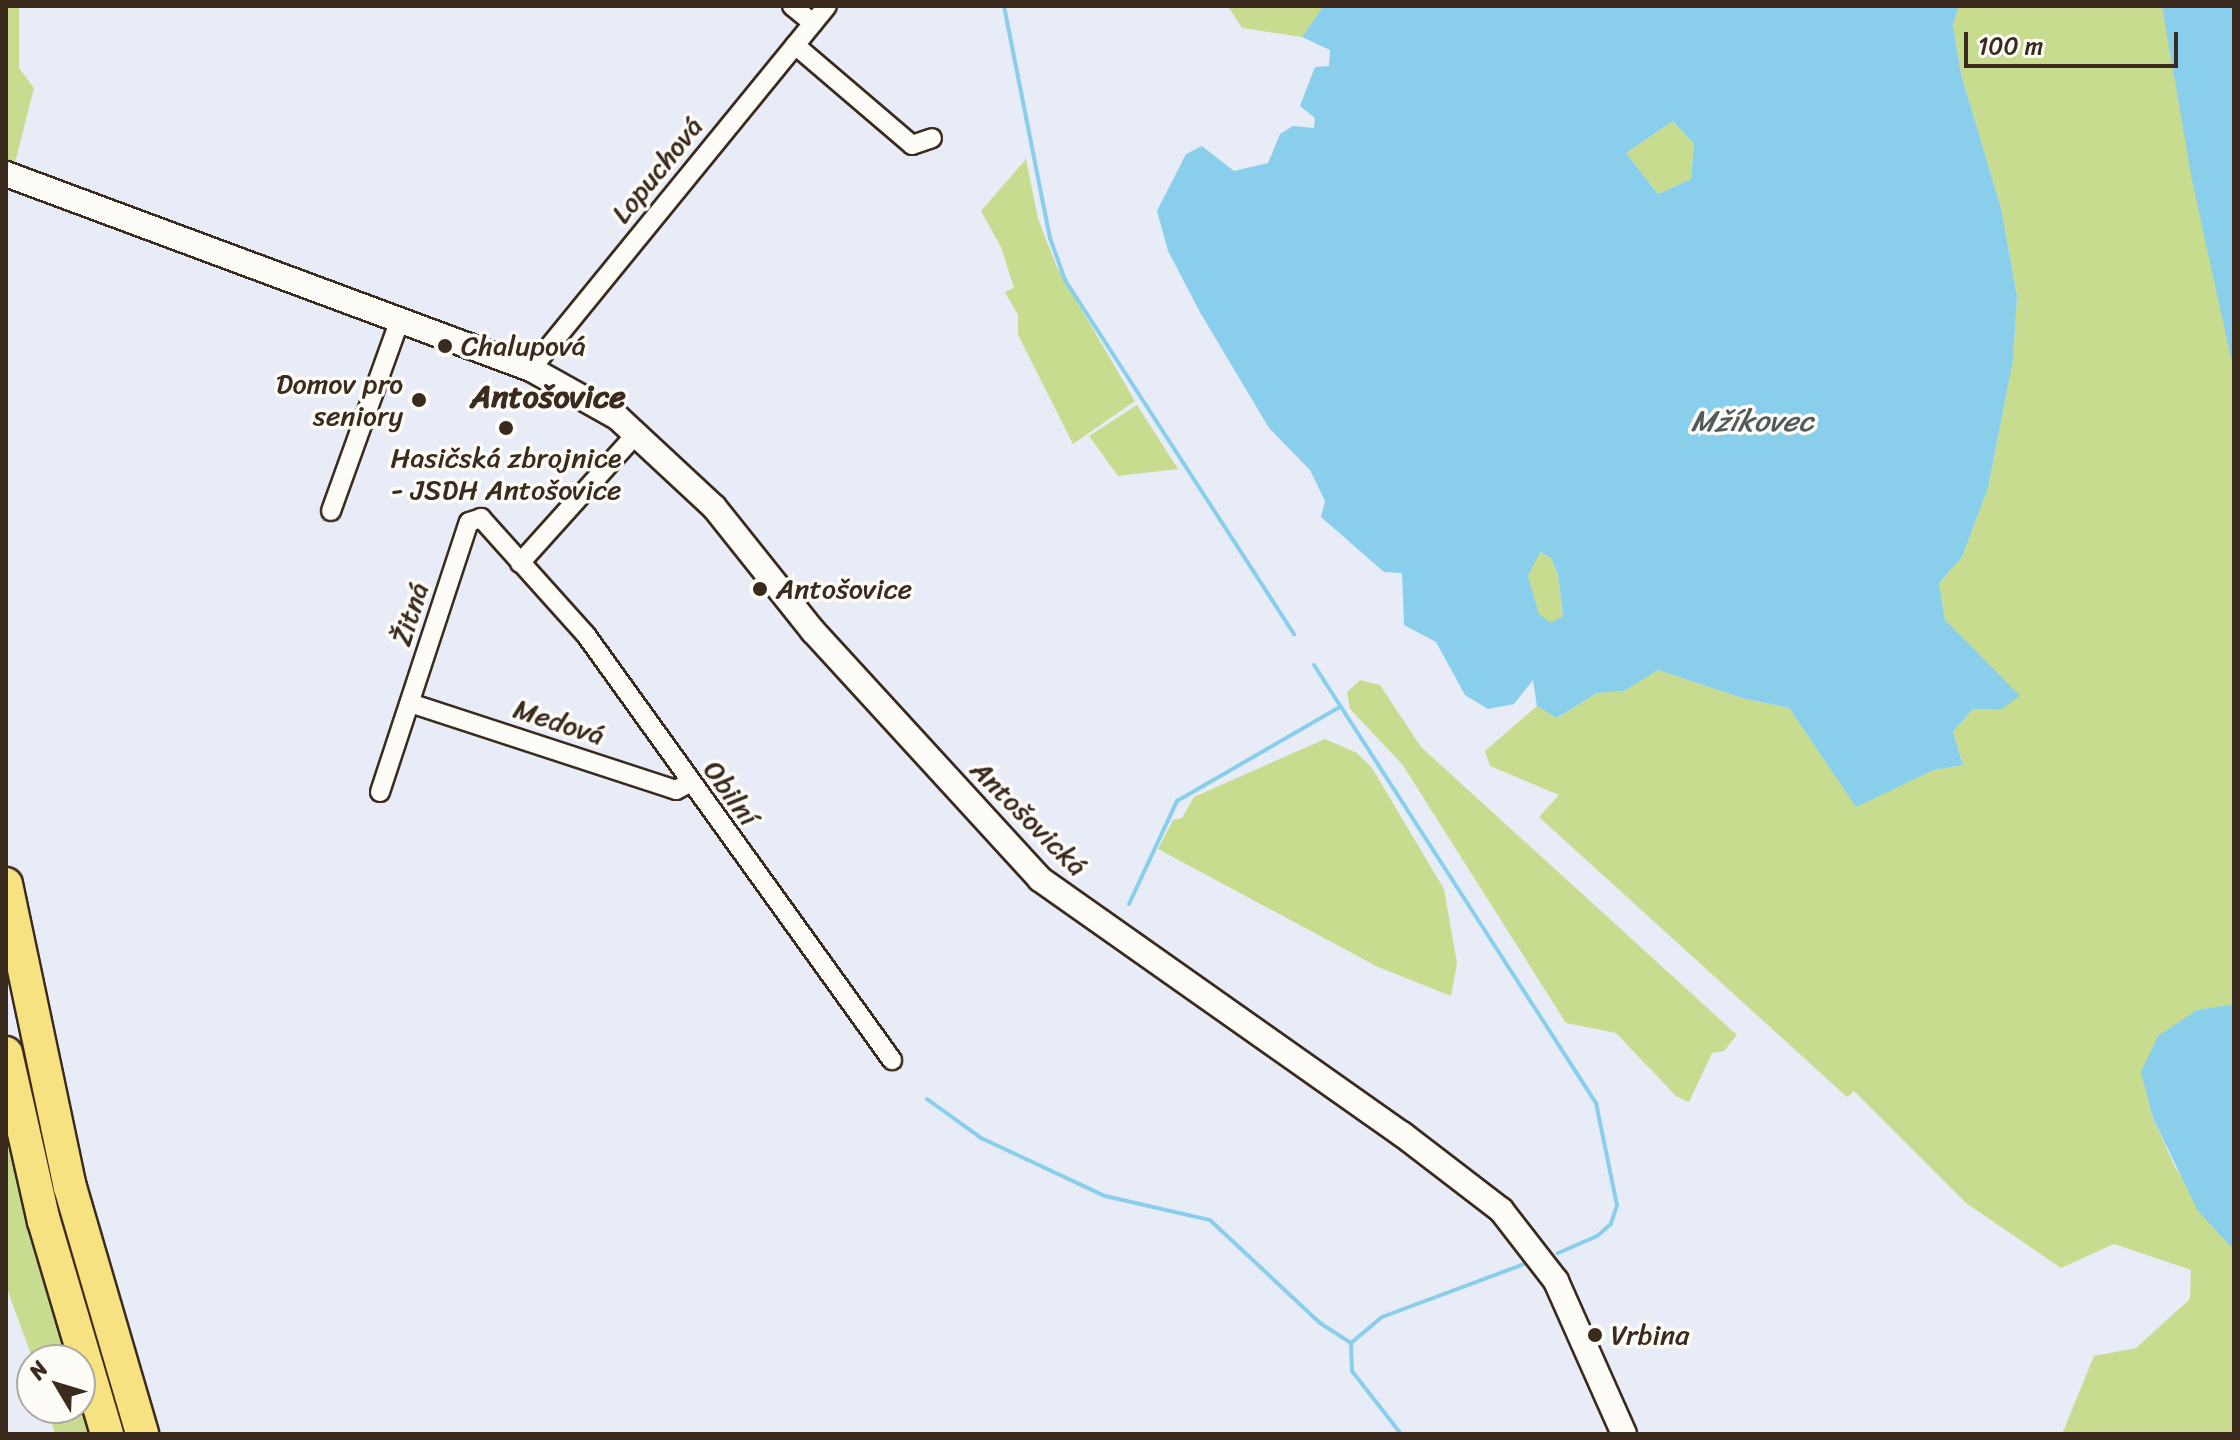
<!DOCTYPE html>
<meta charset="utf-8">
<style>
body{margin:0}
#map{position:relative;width:2240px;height:1440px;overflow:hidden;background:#e8ecf7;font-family:Sriracha,sans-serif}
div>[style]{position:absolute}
.green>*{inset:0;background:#c8dc90}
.water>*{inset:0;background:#89ceeb}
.stream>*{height:4px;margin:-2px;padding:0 2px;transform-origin:2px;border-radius:2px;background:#89ceeb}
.roads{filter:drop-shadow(2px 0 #3b2a1e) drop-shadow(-2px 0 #3b2a1e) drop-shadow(0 2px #3b2a1e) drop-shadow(0 -2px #3b2a1e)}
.street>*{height:18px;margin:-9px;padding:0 9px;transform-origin:9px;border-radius:9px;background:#fdfcf7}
.secondary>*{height:24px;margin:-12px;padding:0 12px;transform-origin:12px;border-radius:12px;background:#fdfcf7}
.highway>*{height:32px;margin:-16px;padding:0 16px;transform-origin:16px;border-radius:16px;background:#f7e281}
.dots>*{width:22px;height:22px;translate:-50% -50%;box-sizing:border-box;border:4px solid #fdfcf7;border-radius:50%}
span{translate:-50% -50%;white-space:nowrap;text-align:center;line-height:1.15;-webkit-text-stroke:7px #fdfcf7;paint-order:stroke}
.street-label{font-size:28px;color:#3b2a1e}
.poi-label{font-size:28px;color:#3b2a1e}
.left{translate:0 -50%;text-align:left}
.right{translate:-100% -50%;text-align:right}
.water-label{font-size:30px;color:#525b5c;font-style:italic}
.quarter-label{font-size:32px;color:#3b2a1e;font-weight:700}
.frame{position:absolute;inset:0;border:8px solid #3b2a1e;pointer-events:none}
.north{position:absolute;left:16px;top:1344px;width:80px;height:80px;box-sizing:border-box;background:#fdfcf7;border:2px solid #afa8a0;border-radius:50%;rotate:308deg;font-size:22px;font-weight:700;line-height:32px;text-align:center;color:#3b2a1e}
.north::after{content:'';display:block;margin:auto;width:28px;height:36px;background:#3b2a1e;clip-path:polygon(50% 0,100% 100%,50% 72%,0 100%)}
.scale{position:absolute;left:1964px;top:32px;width:214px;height:36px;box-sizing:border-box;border:4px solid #3b2a1e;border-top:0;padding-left:10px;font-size:24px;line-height:28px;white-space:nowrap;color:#3b2a1e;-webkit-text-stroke:6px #fdfcf7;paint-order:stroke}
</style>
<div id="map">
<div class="green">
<i style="clip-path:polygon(6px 6px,19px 6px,19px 68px,34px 88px,15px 163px,6px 159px)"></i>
<i style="clip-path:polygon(1228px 6px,1328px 6px,1302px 37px,1242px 28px)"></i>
<i style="clip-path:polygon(1959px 6px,2162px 6px,2234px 372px,2234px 1004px,2197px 1010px,2142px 1072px,2153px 1118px,2175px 1167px,2234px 1250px,2234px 1434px,2062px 1434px,2094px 1356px,2136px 1348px,2190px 1299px,2191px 1270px,2114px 1244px,2061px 1268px,1966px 1203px,1854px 1091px,1847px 1097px,1539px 817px,1559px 795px,1490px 766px,1485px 751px,1537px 706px,1558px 718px,1597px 693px,1624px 691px,1658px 670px,1742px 698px,1789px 708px,1856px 806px,1934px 770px,1963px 765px,1953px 732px,1973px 709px,2000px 710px,1975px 654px,1945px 620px,1939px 583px,1962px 557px,1988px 488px,2013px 360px,2017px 296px,2001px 208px,1961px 74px,1953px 25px)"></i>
<i style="clip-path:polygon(1673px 121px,1694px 144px,1691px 179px,1658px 194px,1626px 153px)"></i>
<i style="clip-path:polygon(1026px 159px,1038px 219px,1057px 267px,1135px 401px,1073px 444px,1018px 335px,1018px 315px,1005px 292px,1014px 288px,1001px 247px,981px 211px)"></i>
<i style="clip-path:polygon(1137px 405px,1178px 469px,1118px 476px,1089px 436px)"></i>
<i style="clip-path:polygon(1539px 552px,1551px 558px,1558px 574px,1563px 616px,1551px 624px,1539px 615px,1528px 576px)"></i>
<i style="clip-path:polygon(1360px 680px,1380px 685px,1421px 747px,1737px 1035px,1724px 1051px,1712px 1053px,1689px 1102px,1676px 1096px,1616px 1033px,1566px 1023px,1402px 764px,1350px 709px,1347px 692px)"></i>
<i style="clip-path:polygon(1325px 739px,1357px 753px,1372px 768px,1444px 889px,1457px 963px,1451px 996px,1378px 967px,1158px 849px,1173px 820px,1182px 818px,1194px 797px)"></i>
<i style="clip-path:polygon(6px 1113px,67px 1345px,66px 1360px,33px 1360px,6px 1286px)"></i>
<i style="clip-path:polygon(80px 1390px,96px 1434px,55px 1434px,47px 1408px,80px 1408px)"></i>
</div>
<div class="water">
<i style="clip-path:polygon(evenodd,1455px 6px,1959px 6px,1953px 25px,1961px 74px,2001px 208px,2017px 296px,2013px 360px,1988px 488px,1962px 557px,1939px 583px,1945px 620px,2020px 696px,2000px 710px,1973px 709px,1953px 732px,1963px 765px,1934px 770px,1856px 807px,1789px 708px,1742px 698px,1658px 670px,1624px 691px,1597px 693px,1557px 718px,1537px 706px,1533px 680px,1514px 704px,1488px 709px,1465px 695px,1436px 642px,1404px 625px,1402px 573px,1384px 572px,1321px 517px,1325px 501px,1310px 470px,1269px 428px,1201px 314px,1168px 251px,1157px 211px,1186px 154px,1202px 146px,1234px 171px,1268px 163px,1280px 134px,1293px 126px,1314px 128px,1315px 118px,1300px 106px,1315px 67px,1329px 66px,1330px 50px,1302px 37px,1323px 7px,1455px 6px,1673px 121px,1694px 144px,1691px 179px,1658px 194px,1626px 153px,1673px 121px,1455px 6px,1540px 552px,1551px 558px,1558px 574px,1563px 616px,1551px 623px,1539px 614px,1528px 576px,1540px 552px)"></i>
<i style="clip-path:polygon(2162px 6px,2234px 6px,2234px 372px,2192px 180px)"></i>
<i style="clip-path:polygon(2234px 1004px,2234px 1250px,2198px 1211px,2153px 1118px,2141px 1072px,2158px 1036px,2197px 1010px)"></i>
</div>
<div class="stream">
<i style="left:1004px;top:6px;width:237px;rotate:78.8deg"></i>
<i style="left:1050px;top:238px;width:45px;rotate:70.3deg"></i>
<i style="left:1065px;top:280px;width:422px;rotate:57.1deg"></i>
<i style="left:1314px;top:665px;width:521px;rotate:57.23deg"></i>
<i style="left:1596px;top:1103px;width:104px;rotate:78.4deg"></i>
<i style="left:1617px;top:1205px;width:20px;rotate:108deg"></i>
<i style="left:1611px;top:1224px;width:18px;rotate:139deg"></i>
<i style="left:1597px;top:1236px;width:43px;rotate:156.4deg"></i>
<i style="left:1129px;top:904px;width:114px;rotate:-65deg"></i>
<i style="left:1177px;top:801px;width:188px;rotate:-30deg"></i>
<i style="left:927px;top:1099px;width:67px;rotate:35.8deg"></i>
<i style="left:981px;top:1138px;width:137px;rotate:25.1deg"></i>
<i style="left:1105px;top:1196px;width:108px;rotate:12.9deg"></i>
<i style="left:1210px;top:1220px;width:151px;rotate:43.1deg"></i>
<i style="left:1320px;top:1323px;width:37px;rotate:33deg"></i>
<i style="left:1401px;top:1434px;width:80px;rotate:-127.9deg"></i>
<i style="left:1352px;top:1371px;width:28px;rotate:-92deg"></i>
<i style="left:1351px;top:1343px;width:40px;rotate:-40deg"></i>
<i style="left:1382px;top:1317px;width:158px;rotate:-20.4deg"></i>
</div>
<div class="roads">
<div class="street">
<i style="left:792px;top:6px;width:27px;rotate:39deg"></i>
<i style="left:795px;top:45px;width:154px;rotate:40.5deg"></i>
<i style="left:912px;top:145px;width:21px;rotate:-19deg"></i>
<i style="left:531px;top:369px;width:468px;rotate:-50.8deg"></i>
<i style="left:331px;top:511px;width:204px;rotate:-70.2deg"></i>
<i style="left:520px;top:563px;width:175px;rotate:-48deg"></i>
<i style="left:410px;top:703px;width:280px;rotate:18.1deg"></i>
<i style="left:676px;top:790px;width:15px;rotate:-28deg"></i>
<i style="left:380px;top:792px;width:284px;rotate:-71.8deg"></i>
<i style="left:469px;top:522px;width:13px;rotate:-18deg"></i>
<i style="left:481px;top:518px;width:157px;rotate:48.1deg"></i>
<i style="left:586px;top:635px;width:524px;rotate:54.25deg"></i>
</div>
<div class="secondary">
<i style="left:6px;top:174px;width:560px;rotate:20.38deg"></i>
<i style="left:531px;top:369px;width:98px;rotate:29.2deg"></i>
<i style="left:617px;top:417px;width:132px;rotate:42.9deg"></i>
<i style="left:714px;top:507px;width:159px;rotate:51.4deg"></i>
<i style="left:813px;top:631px;width:336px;rotate:47.5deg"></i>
<i style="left:1040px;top:879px;width:443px;rotate:35.2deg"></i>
<i style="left:1402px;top:1134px;width:125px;rotate:37.5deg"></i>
<i style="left:1501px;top:1210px;width:90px;rotate:52.2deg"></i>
<i style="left:1556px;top:1281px;width:167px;rotate:66deg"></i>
</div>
<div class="highway">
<i style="left:6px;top:884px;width:310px;rotate:78.1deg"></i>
<i style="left:70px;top:1187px;width:257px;rotate:73.7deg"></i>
<i style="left:6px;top:1053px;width:172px;rotate:77.3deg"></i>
<i style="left:44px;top:1221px;width:222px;rotate:73.5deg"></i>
</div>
</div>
<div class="dots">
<i style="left:445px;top:346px;background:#3b2a1e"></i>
<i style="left:419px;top:400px;background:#3b2a1e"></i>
<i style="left:506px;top:428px;background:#3b2a1e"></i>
<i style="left:760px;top:589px;background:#3b2a1e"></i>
<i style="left:1595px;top:1335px;background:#3b2a1e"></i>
</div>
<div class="street-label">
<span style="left:657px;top:170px;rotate:-51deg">Lopuchová</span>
<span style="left:410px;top:614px;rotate:-72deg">Žitná</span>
<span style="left:559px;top:722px;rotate:18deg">Medová</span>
<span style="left:731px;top:793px;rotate:54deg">Obilní</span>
<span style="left:1029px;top:818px;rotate:45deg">Antošovická</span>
</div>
<div class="poi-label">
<span class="left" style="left:461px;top:346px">Chalupová</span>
<span class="right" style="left:403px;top:400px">Domov pro<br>seniory</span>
<span style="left:506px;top:474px">Hasičská zbrojnice<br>- JSDH Antošovice</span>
<span class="left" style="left:776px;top:589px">Antošovice</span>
<span class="left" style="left:1611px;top:1335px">Vrbina</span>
</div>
<div class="water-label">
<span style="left:1752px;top:421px">Mžíkovec</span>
</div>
<div class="quarter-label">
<span style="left:548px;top:397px">Antošovice</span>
</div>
<div class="frame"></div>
<div class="north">N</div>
<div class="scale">100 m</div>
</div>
